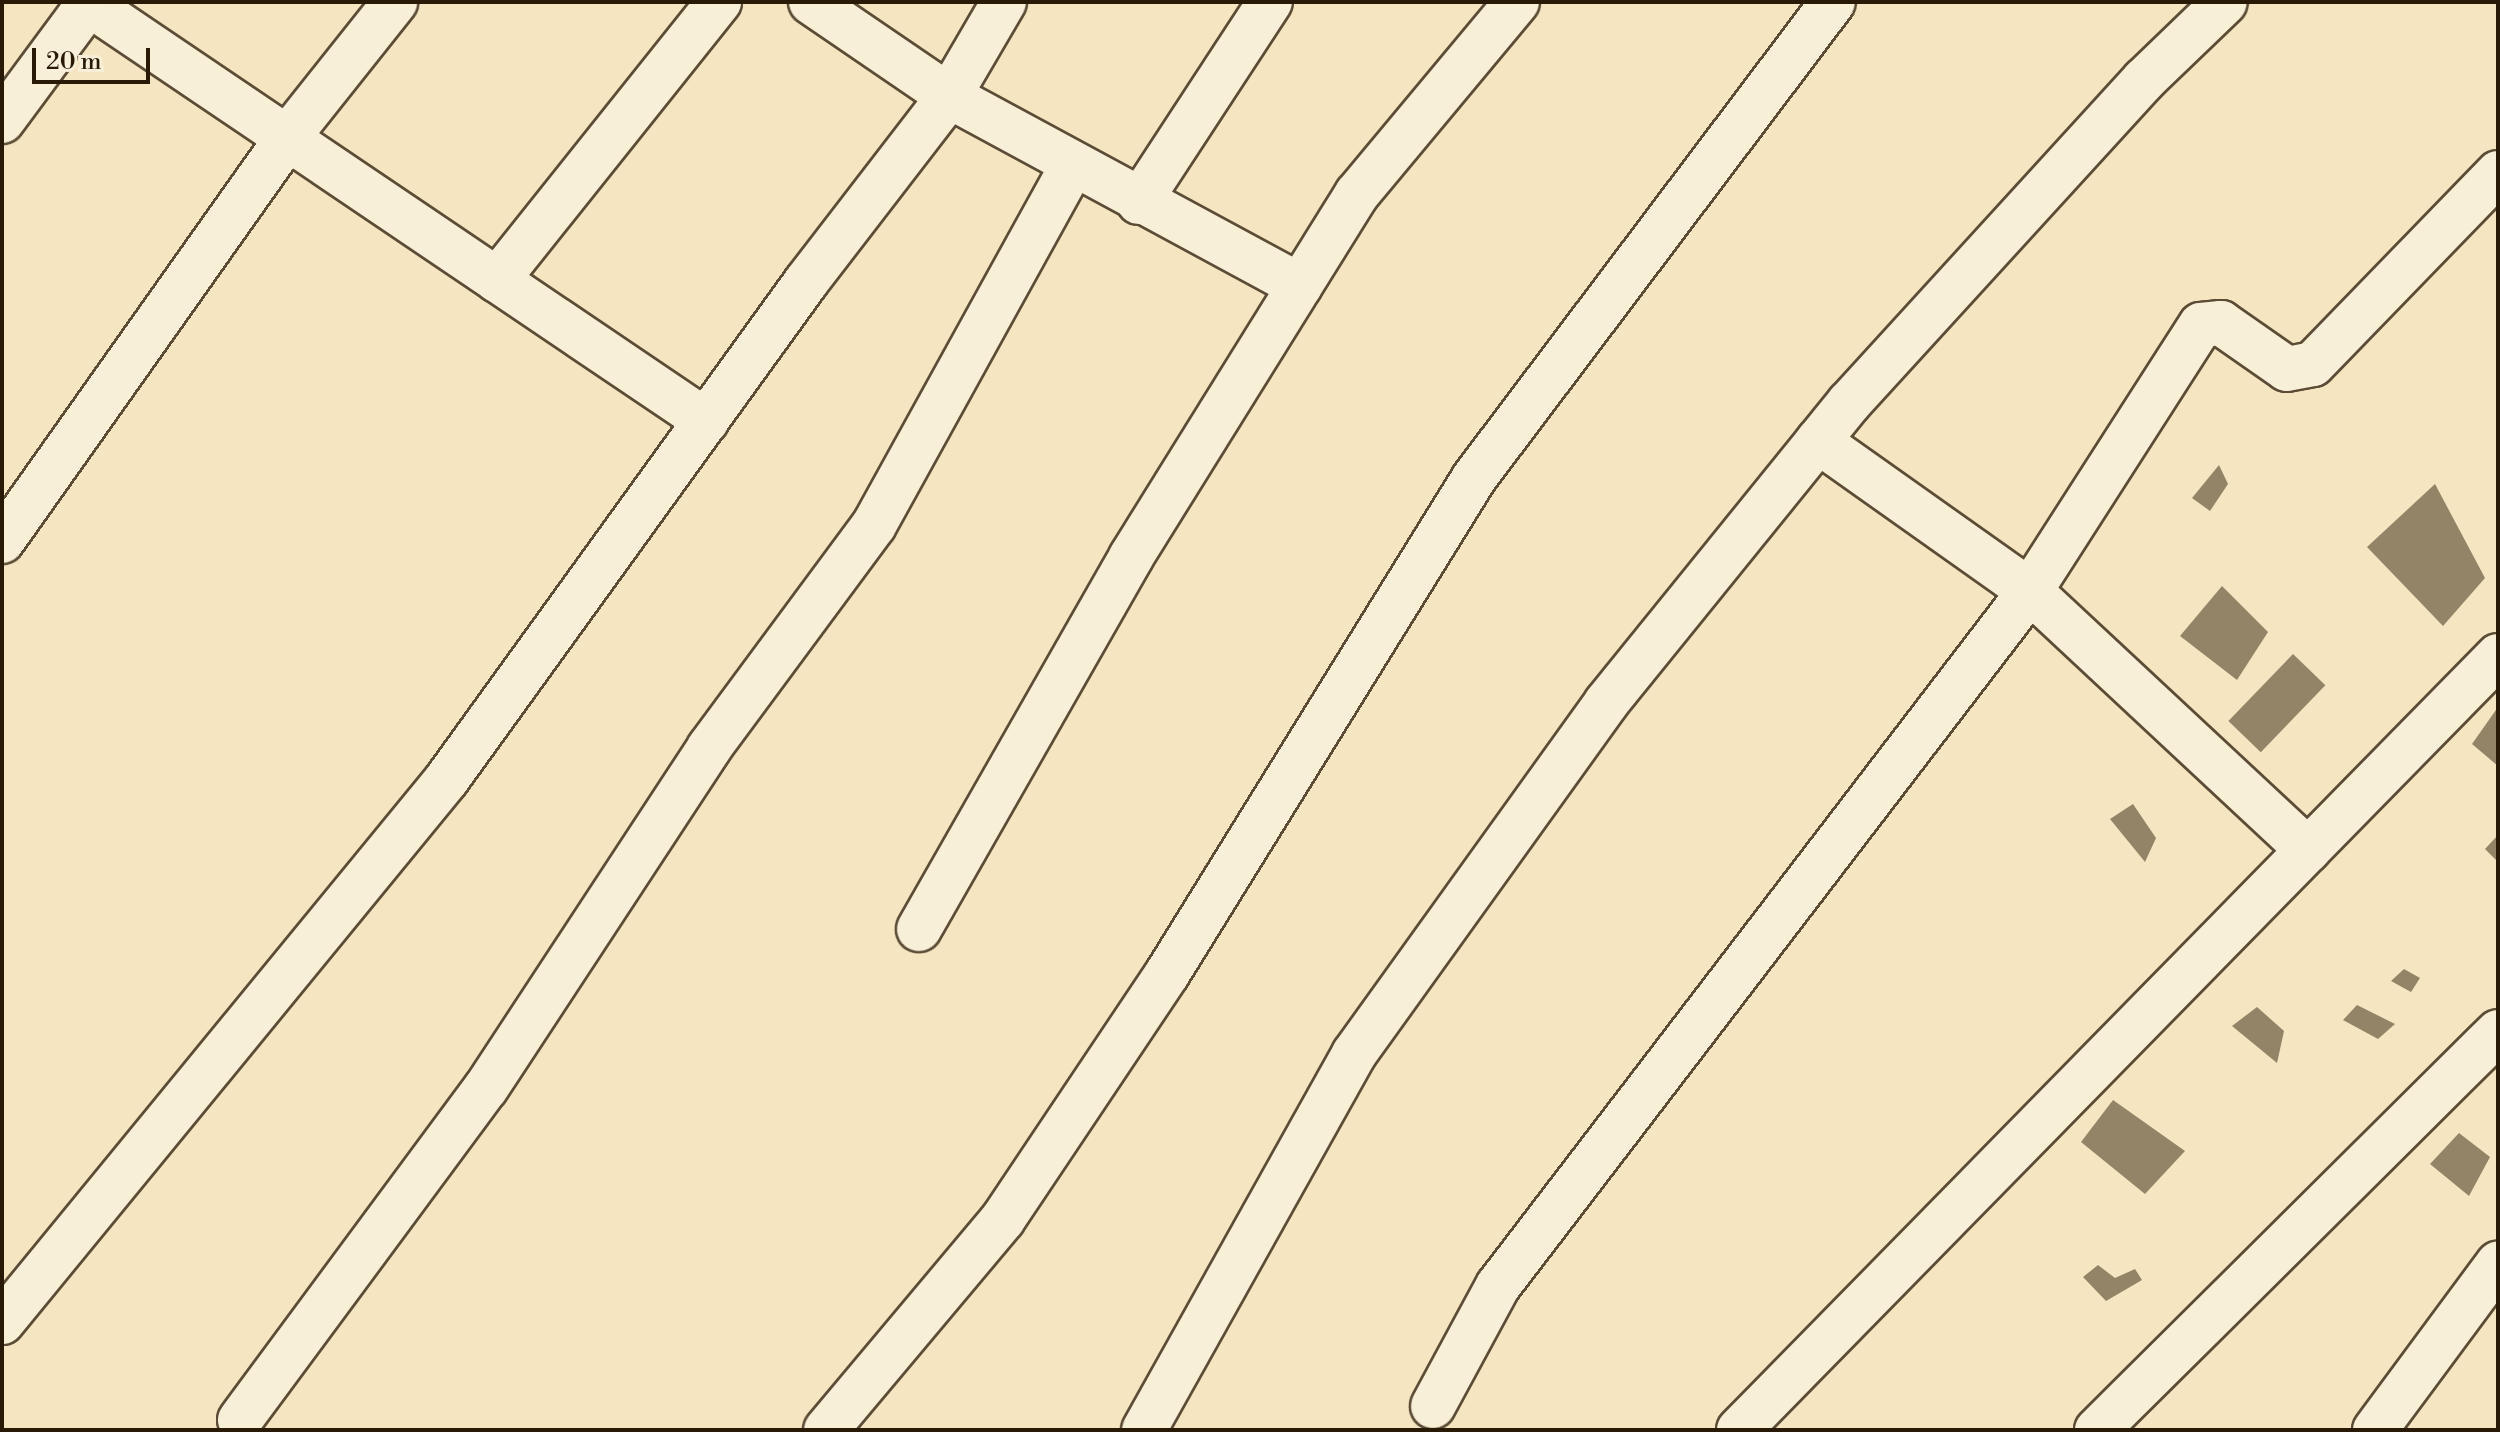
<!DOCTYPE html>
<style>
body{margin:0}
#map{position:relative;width:2500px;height:1432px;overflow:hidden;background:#f5e6c1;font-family:"Libre Bodoni",serif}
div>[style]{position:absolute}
.building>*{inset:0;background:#938468;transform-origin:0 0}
.roads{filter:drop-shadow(2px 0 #5c4c36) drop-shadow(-2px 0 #5c4c36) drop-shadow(0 2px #5c4c36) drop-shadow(0 -2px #5c4c36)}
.minor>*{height:44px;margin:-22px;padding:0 22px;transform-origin:22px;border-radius:22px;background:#f8efd7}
span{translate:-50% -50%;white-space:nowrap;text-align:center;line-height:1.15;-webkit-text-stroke:7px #f8efd7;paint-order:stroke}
.frame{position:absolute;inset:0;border:4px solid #291907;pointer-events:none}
.scale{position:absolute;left:32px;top:48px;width:118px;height:36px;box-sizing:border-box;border:4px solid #291907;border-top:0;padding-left:10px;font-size:24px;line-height:28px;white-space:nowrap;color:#291907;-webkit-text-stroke:6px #f8efd7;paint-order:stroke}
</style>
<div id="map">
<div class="building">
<i style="clip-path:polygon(2219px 465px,2228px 484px,2210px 511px,2192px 498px)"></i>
<i style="clip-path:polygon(2435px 484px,2485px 578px,2443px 626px,2367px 547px)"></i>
<i style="clip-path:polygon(2222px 586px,2268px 632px,2237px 680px,2180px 636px)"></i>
<i style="left:2293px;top:654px;width:45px;height:93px;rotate:44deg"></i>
<i style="clip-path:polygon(2498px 707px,2498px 766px,2472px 744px)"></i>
<i style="clip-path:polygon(2133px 804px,2156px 838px,2145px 862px,2110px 819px)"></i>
<i style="clip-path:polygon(2498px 835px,2498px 862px,2485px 849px)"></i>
<i style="clip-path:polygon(2404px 969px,2420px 978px,2411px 992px,2391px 981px)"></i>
<i style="clip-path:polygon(2357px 1005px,2395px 1024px,2378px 1039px,2343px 1020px)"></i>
<i style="clip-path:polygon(2257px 1007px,2284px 1031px,2277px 1063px,2232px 1026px)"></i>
<i style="clip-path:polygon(2113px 1100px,2185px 1151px,2145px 1194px,2081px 1142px)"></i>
<i style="clip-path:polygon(2459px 1133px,2490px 1157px,2469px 1196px,2430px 1164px)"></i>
<i style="clip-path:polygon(2098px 1265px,2115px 1278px,2135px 1269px,2142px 1280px,2106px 1301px,2083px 1277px)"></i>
</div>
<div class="roads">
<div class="minor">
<i style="left:811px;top:2px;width:167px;rotate:34.3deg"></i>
<i style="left:949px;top:96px;width:399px;rotate:28.4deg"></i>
<i style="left:89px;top:4px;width:745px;rotate:34.05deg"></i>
<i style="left:2px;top:121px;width:148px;rotate:-53.5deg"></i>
<i style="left:1139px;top:202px;width:239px;rotate:-56.8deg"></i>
<i style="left:497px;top:280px;width:356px;rotate:-51.4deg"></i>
<i style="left:1818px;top:441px;width:260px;rotate:35.3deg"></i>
<i style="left:2030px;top:591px;width:380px;rotate:43deg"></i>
<i style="left:2px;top:541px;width:494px;rotate:-54.7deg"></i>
<i style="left:287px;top:138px;width:174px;rotate:-51.5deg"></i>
<i style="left:919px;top:929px;width:428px;rotate:-60.3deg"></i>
<i style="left:1131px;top:557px;width:428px;rotate:-58.1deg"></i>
<i style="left:1357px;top:194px;width:250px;rotate:-50.2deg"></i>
<i style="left:2px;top:1322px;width:702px;rotate:-50.66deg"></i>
<i style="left:447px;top:779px;width:613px;rotate:-54.16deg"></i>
<i style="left:806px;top:282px;width:235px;rotate:-52.4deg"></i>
<i style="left:949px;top:96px;width:109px;rotate:-59.7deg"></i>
<i style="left:1433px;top:1406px;width:136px;rotate:-61.6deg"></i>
<i style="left:1498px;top:1286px;width:875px;rotate:-52.57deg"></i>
<i style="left:2030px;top:591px;width:316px;rotate:-57.3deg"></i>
<i style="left:2201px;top:325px;width:20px;rotate:-6deg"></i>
<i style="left:2221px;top:323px;width:80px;rotate:34.9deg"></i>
<i style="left:2287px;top:369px;width:26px;rotate:-11deg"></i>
<i style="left:2313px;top:364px;width:266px;rotate:-45.9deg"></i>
<i style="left:240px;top:1420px;width:413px;rotate:-53.5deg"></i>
<i style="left:486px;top:1088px;width:407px;rotate:-56.7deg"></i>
<i style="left:709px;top:748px;width:277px;rotate:-53.5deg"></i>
<i style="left:874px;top:525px;width:411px;rotate:-61.1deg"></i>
<i style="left:826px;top:1430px;width:275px;rotate:-50deg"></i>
<i style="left:1003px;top:1219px;width:295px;rotate:-56.2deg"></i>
<i style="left:1167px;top:974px;width:583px;rotate:-58.24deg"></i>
<i style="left:1474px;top:478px;width:596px;rotate:-52.98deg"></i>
<i style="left:1144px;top:1430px;width:431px;rotate:-60.8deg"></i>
<i style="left:1354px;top:1054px;width:432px;rotate:-54.3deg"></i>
<i style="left:1606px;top:703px;width:386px;rotate:-51deg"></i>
<i style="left:1849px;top:403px;width:437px;rotate:-47.6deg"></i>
<i style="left:2144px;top:80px;width:112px;rotate:-43.9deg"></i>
<i style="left:1739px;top:1430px;width:1084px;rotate:-45.56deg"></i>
<i style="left:2097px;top:1430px;width:565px;rotate:-44.78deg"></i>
<i style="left:2375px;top:1430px;width:207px;rotate:-53.5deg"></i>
</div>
</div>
<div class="frame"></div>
<div class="scale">20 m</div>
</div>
